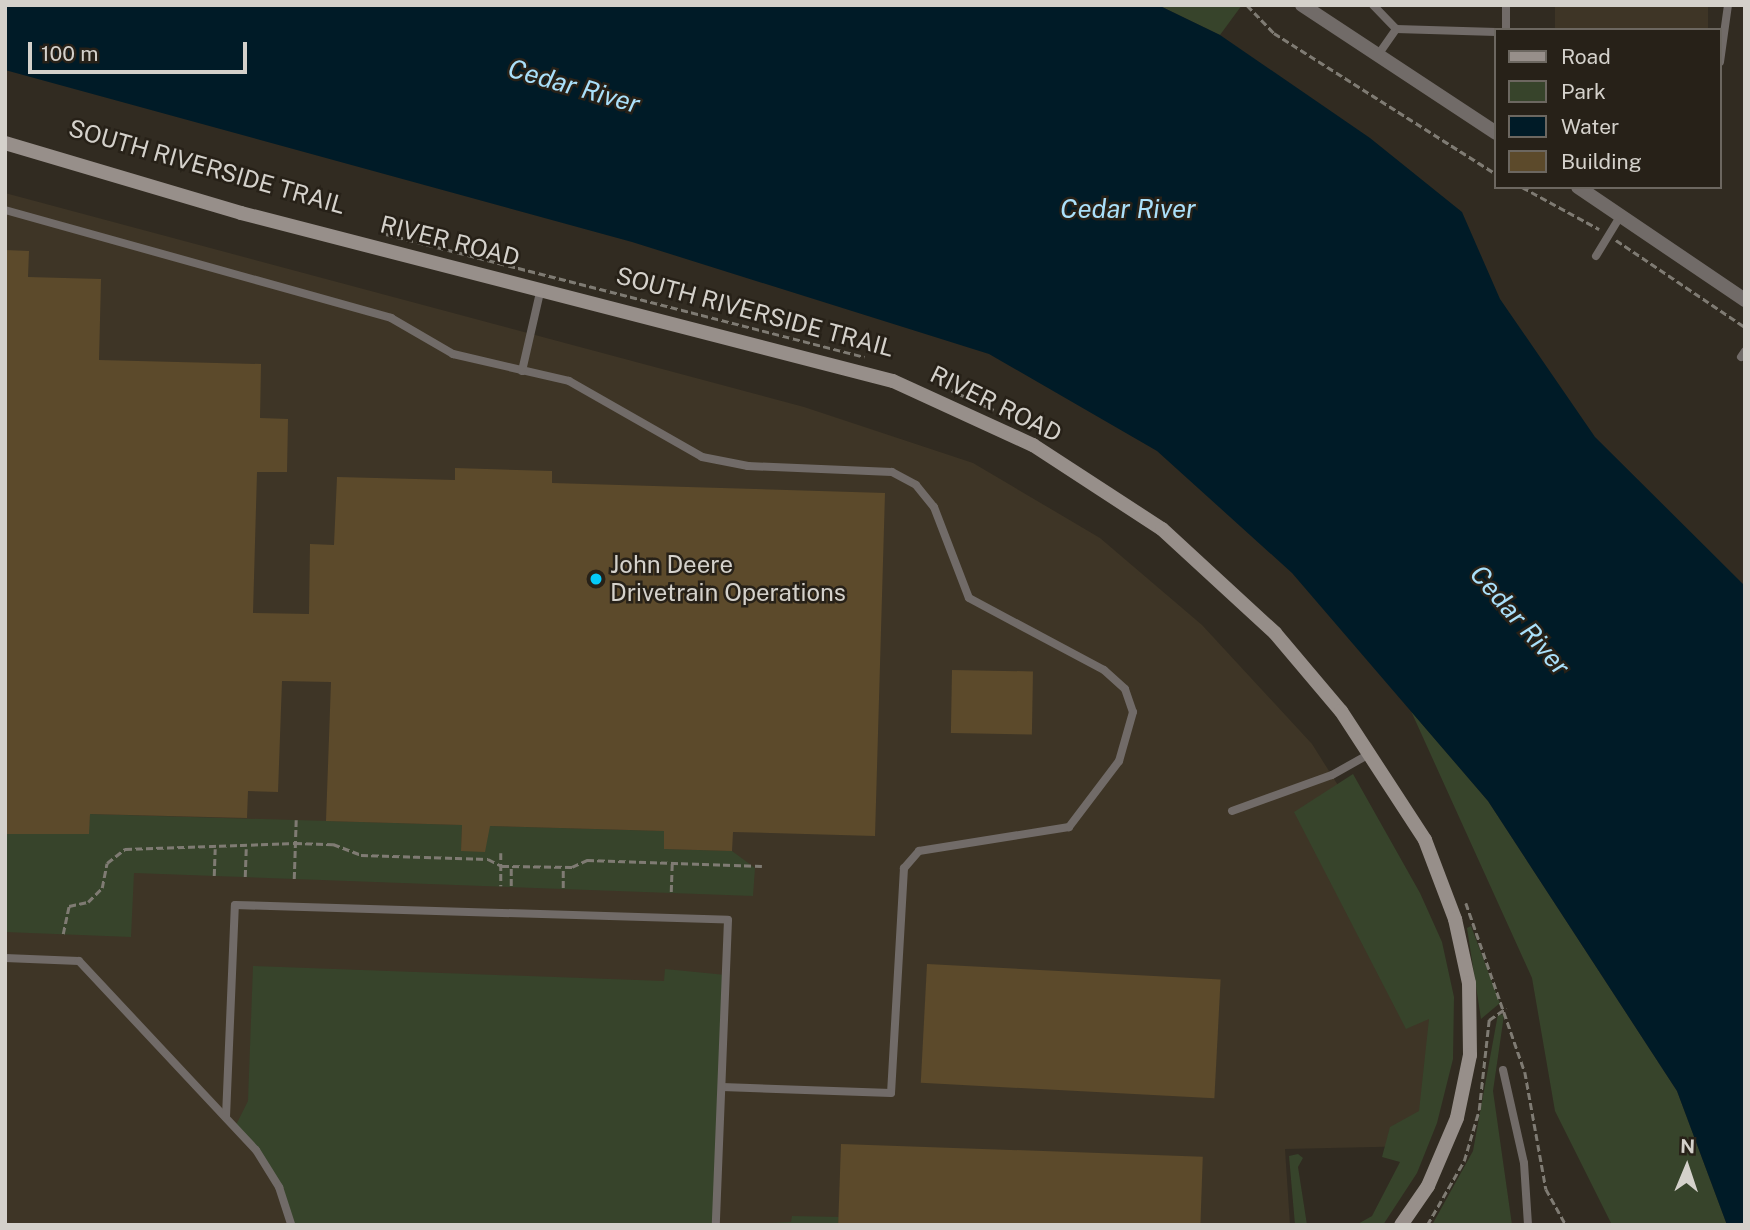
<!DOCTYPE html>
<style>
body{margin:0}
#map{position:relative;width:1750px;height:1230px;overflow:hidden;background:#312b21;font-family:"Public Sans",sans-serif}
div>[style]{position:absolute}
.built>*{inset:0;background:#3e3526;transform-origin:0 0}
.green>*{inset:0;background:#37442b}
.water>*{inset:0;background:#001b27}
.building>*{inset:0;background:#5c4a2b;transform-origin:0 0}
.path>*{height:2.5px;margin-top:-1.25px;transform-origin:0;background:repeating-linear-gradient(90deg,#7f7b73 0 7px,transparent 0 10.5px)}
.service>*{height:8px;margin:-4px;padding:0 4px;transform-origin:4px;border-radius:4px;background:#716b68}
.tertiary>*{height:14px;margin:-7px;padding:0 7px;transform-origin:7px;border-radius:7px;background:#716b68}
.secondary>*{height:14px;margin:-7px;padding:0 7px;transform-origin:7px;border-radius:7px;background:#978f8a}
.dots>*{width:19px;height:19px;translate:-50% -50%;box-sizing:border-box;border:4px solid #272118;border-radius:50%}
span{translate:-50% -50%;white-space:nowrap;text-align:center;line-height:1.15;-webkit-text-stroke:5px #272118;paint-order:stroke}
.street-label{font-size:24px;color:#d4d1cb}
.poi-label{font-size:24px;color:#d4d1cb}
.left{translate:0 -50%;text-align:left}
.water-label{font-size:26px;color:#aae0fa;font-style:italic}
.frame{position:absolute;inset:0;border:7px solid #d4d1cb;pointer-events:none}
.legend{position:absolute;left:1494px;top:28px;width:228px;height:161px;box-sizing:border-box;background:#272118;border:2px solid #6c6760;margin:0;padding:9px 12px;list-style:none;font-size:21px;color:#d4d1cb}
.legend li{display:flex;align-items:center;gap:14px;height:35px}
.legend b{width:35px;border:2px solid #6c6760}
.north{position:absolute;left:1652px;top:1132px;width:70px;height:70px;-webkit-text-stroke:5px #272118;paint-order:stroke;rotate:2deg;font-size:19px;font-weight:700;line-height:28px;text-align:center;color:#d4d1cb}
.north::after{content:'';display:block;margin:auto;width:24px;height:32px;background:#d4d1cb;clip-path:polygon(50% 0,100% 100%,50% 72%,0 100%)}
.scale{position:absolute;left:28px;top:42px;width:219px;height:32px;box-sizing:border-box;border:4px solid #d4d1cb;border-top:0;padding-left:9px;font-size:21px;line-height:24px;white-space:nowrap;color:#d4d1cb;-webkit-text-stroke:5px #272118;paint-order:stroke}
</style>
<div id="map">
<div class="built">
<i style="left:1555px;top:5px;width:153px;height:25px"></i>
<i style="clip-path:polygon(5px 193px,804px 407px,973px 463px,1100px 538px,1202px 625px,1312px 744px,1377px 847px,1440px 1013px,1419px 1146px,1285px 1149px,1290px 1225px,5px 1225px)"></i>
</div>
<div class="green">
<i style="clip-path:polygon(1158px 5px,1242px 5px,1220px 35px)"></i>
<i style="clip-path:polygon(1411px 711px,1488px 801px,1677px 1091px,1727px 1225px,1612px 1225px,1555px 1111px,1532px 978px)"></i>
<i style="clip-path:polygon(1353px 774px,1420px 893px,1442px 942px,1454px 997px,1453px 1059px,1437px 1123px,1417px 1173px,1383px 1225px,1356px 1225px,1372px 1216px,1400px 1162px,1382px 1157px,1390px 1127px,1419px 1111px,1429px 1019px,1406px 1029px,1294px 812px)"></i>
<i style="clip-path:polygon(90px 814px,462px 825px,461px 851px,490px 826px,664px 831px,664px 849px,732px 851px,755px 868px,753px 896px,134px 873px,131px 937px,5px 932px,5px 834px,88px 834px)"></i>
<i style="clip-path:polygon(1471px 926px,1500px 1003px,1481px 1019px,1467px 928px)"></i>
<i style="clip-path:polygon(253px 966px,664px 981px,665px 969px,726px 975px,716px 1225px,274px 1225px,290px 1225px,279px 1187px,235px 1127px,248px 1101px)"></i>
<i style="clip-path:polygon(1498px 1014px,1504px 1015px,1493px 1091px,1512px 1225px,1432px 1225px,1473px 1151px)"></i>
<i style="clip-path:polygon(1298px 1154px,1303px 1158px,1298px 1167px,1307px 1225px,1295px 1225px,1289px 1156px)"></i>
<i style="clip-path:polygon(792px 1216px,839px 1217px,838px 1225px,731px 1225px,791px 1222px)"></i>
</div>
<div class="water">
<i style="clip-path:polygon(5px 5px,1158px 5px,1220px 35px,1370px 138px,1462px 212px,1500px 299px,1595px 437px,1745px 586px,1745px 1225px,1727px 1225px,1677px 1091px,1488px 801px,1292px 573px,1157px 451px,989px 354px,632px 242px,5px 70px)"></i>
</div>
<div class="building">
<i style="clip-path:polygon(5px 250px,29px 251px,28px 277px,101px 279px,99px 360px,261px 364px,260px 418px,288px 419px,287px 472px,257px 472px,253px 613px,309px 614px,310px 544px,334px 545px,337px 477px,455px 480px,455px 468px,552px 471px,552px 483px,885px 493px,875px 836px,733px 832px,732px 851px,664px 849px,664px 831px,490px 826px,485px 852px,461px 851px,462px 825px,326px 821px,331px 682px,282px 681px,278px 792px,248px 791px,247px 818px,90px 814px,89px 834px,5px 834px)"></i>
<i style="left:952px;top:670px;width:81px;height:63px;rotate:1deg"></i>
<i style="left:927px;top:964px;width:294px;height:119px;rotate:3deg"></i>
<i style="left:841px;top:1144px;width:362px;height:81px;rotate:2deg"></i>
</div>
<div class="path">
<i style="left:1247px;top:5px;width:39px;rotate:46deg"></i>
<i style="left:1274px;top:33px;width:263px;rotate:32.4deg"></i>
<i style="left:1522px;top:187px;width:88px;rotate:28.6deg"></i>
<i style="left:386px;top:234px;width:494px;rotate:14.4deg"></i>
<i style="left:1616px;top:240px;width:156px;rotate:34deg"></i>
<i style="left:942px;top:386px;width:57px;rotate:24.8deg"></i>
<i style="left:501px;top:853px;width:33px;rotate:90deg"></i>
<i style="left:214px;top:876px;width:27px;rotate:-88deg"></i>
<i style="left:245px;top:877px;width:28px;rotate:-88deg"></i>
<i style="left:294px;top:879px;width:59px;rotate:-88.1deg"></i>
<i style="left:511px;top:886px;width:19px;rotate:-90deg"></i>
<i style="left:563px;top:888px;width:21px;rotate:-90deg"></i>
<i style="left:671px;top:892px;width:29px;rotate:-88deg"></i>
<i style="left:1466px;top:903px;width:179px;rotate:70.8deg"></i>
<i style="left:1525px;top:1072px;width:119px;rotate:79.8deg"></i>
<i style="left:1546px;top:1189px;width:41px;rotate:60.9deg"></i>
<i style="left:63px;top:934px;width:29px;rotate:-78deg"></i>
<i style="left:69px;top:906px;width:19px;rotate:-12deg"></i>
<i style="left:88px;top:902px;width:20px;rotate:-45deg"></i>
<i style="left:102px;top:888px;width:25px;rotate:-79deg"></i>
<i style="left:107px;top:863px;width:23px;rotate:-38deg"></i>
<i style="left:125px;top:849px;width:170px;rotate:-2deg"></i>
<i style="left:295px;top:843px;width:38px;rotate:2deg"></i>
<i style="left:333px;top:844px;width:30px;rotate:21deg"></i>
<i style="left:361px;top:855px;width:127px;rotate:1.8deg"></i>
<i style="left:488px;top:859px;width:16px;rotate:27deg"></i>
<i style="left:502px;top:866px;width:70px;rotate:0.8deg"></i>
<i style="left:572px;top:867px;width:17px;rotate:-25deg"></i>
<i style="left:587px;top:860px;width:175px;rotate:2deg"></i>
<i style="left:1427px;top:1225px;width:74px;rotate:-60deg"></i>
<i style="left:1464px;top:1161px;width:53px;rotate:-73.6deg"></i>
<i style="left:1479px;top:1110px;width:91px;rotate:-83.7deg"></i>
<i style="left:1489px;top:1020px;width:21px;rotate:-35deg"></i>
</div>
<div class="service">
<i style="left:1373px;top:5px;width:33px;rotate:46deg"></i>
<i style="left:1396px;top:29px;width:100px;rotate:1.7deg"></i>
<i style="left:1506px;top:5px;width:25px;rotate:90deg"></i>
<i style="left:1378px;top:55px;width:32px;rotate:-55deg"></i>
<i style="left:1720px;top:62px;width:58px;rotate:-82deg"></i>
<i style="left:5px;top:210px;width:401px;rotate:15.6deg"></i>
<i style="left:391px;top:318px;width:72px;rotate:30.1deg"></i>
<i style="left:453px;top:354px;width:119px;rotate:13.1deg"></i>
<i style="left:569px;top:381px;width:153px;rotate:29.7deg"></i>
<i style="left:702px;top:457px;width:47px;rotate:11.1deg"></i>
<i style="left:748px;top:466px;width:144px;rotate:2.4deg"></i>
<i style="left:892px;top:472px;width:27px;rotate:28deg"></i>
<i style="left:916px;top:485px;width:28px;rotate:51deg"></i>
<i style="left:934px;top:507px;width:97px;rotate:69deg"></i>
<i style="left:969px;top:598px;width:153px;rotate:28.1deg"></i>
<i style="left:1104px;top:670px;width:28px;rotate:42deg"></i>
<i style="left:1125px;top:689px;width:24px;rotate:71deg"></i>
<i style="left:1133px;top:712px;width:51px;rotate:105.9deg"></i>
<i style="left:1119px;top:761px;width:83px;rotate:127.1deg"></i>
<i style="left:1069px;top:827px;width:152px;rotate:170.9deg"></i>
<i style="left:919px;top:851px;width:23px;rotate:131deg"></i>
<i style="left:904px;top:868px;width:225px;rotate:93.3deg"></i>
<i style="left:891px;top:1093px;width:169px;rotate:-178deg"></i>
<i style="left:1596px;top:256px;width:48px;rotate:-58.6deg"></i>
<i style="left:1741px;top:357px;width:7px;rotate:-56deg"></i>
<i style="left:522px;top:371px;width:85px;rotate:-77.1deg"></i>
<i style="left:1232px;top:811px;width:106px;rotate:-19.8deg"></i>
<i style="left:1332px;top:775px;width:45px;rotate:-29.4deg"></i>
<i style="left:5px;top:958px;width:74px;rotate:2.3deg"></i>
<i style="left:79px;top:961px;width:259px;rotate:46.9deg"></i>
<i style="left:256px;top:1150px;width:44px;rotate:58.1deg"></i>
<i style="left:279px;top:1187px;width:40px;rotate:72deg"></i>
<i style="left:1503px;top:1070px;width:95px;rotate:77.3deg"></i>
<i style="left:1524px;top:1163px;width:62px;rotate:86.3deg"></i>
<i style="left:226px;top:1117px;width:212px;rotate:-87.6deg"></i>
<i style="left:235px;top:905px;width:493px;rotate:1.7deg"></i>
<i style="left:728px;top:920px;width:305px;rotate:92.3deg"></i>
</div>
<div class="tertiary">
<i style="left:1302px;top:5px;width:232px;rotate:33.4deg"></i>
<i style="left:1578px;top:187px;width:202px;rotate:34.1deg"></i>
</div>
<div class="secondary">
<i style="left:5px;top:143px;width:246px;rotate:16.5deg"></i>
<i style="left:241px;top:213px;width:673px;rotate:14.45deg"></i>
<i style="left:893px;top:381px;width:154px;rotate:24.6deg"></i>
<i style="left:1033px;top:445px;width:154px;rotate:33.1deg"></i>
<i style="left:1162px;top:529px;width:154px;rotate:42.6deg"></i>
<i style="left:1275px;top:633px;width:102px;rotate:49.8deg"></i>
<i style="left:1341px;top:711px;width:154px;rotate:56.9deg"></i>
<i style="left:1425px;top:840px;width:85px;rotate:69.2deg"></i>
<i style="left:1455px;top:919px;width:66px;rotate:77.7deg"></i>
<i style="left:1469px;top:983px;width:72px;rotate:89.2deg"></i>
<i style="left:1470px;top:1055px;width:64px;rotate:101.7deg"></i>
<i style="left:1457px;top:1118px;width:74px;rotate:113.1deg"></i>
<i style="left:1428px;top:1186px;width:47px;rotate:124.7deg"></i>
</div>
<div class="dots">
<i style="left:596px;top:579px;background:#05cbf9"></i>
</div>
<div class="street-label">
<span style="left:207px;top:167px;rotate:16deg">SOUTH RIVERSIDE TRAIL</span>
<span style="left:450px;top:241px;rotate:14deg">RIVER ROAD</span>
<span style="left:755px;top:312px;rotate:15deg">SOUTH RIVERSIDE TRAIL</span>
<span style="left:996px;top:404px;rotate:26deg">RIVER ROAD</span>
</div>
<div class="poi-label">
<span class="left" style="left:610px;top:579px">John Deere<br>Drivetrain Operations</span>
</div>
<div class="water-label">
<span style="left:574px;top:86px;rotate:16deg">Cedar River</span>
<span style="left:1128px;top:209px">Cedar River</span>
<span style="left:1520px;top:620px;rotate:49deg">Cedar River</span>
</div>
<div class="frame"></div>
<ul class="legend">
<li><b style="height:9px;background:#978f8a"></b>Road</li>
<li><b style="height:19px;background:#37442b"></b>Park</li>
<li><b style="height:19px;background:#001b27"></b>Water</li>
<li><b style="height:19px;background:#5c4a2b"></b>Building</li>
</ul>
<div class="north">N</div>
<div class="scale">100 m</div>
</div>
